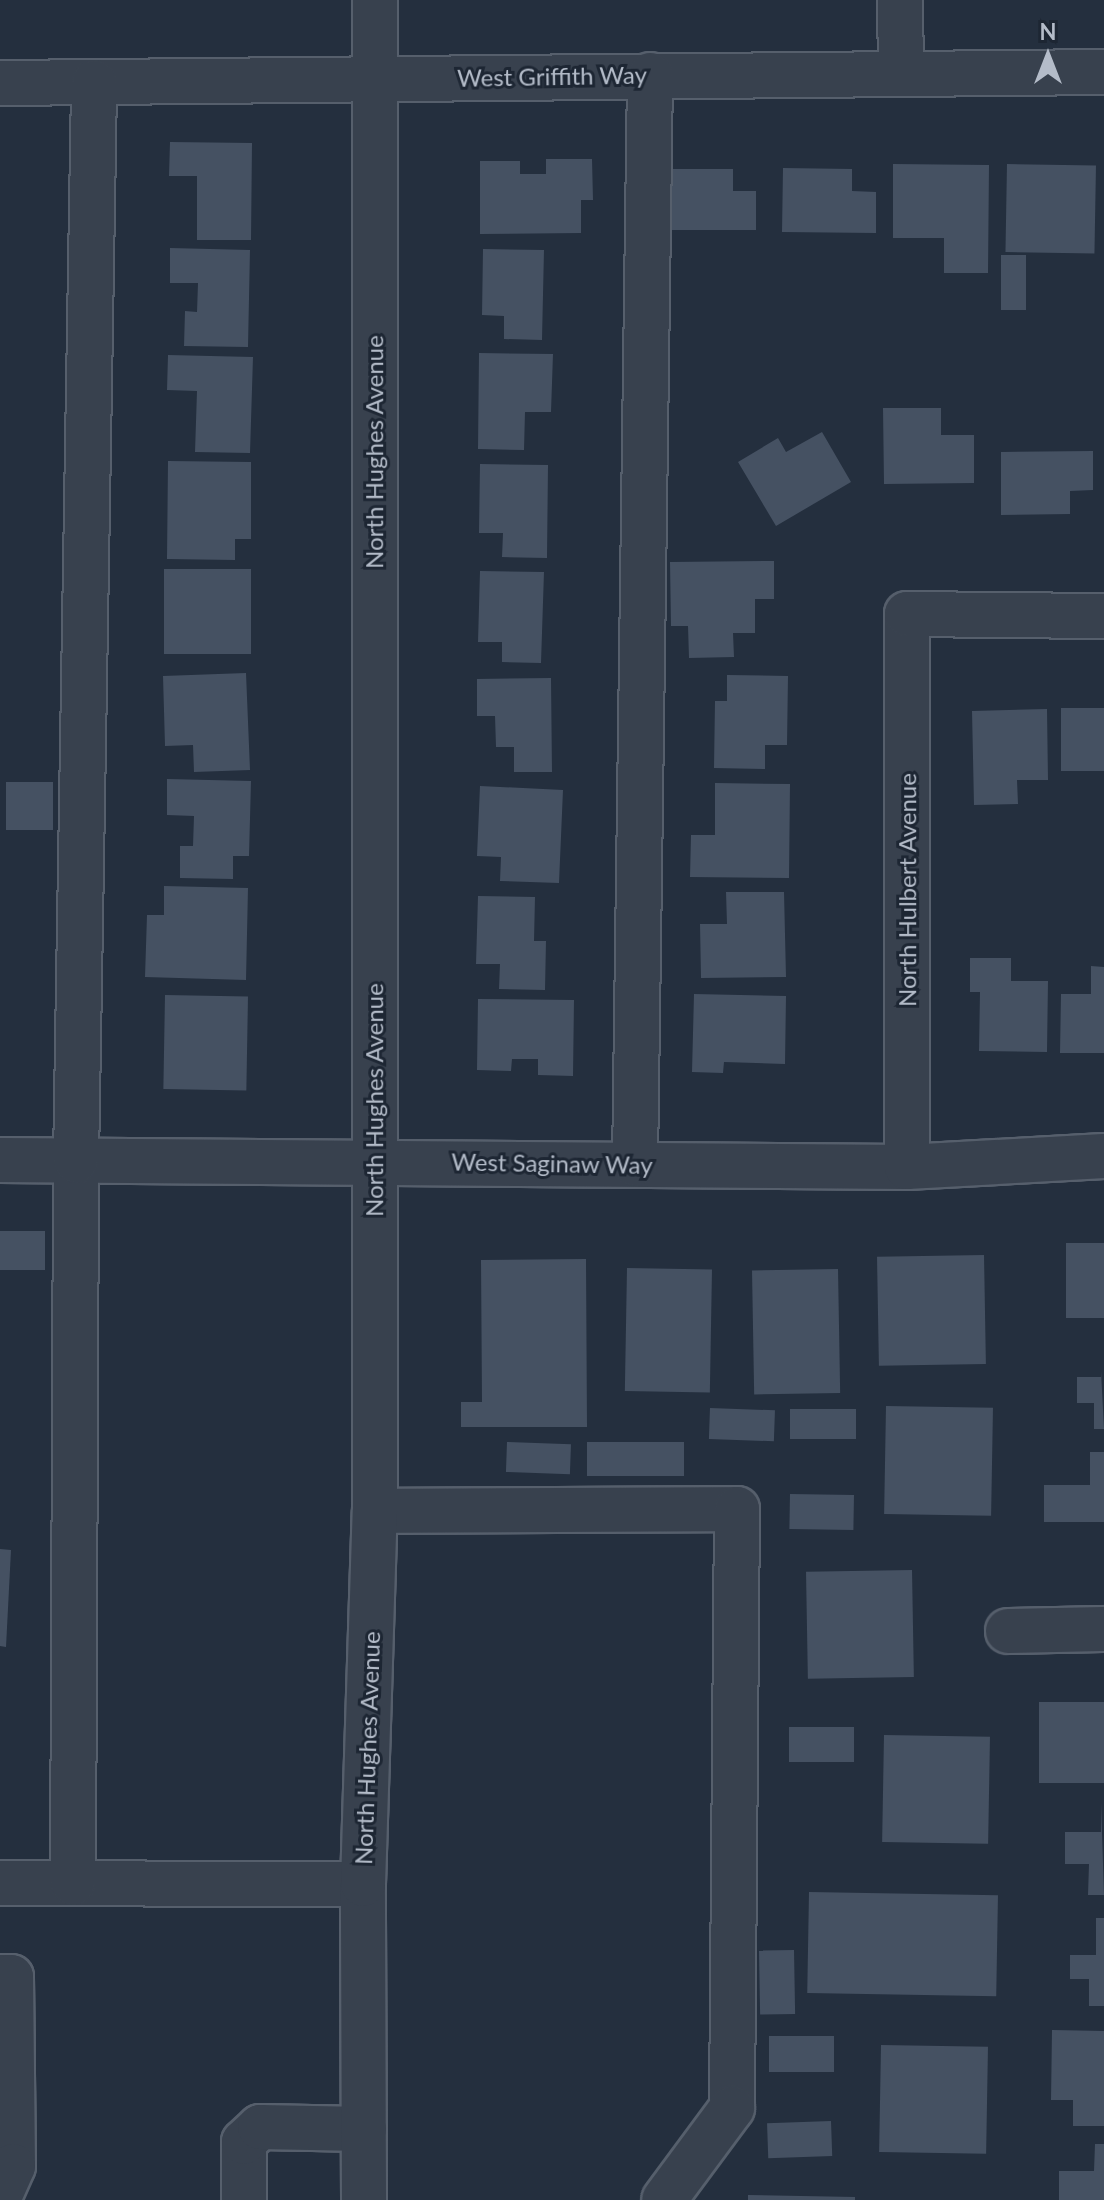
<!DOCTYPE html>
<style>
body{margin:0}
#map{position:relative;width:1104px;height:2200px;overflow:hidden;background:#242f3e;font-family:Lato,sans-serif}
div>[style]{position:absolute}
.building>*{inset:0;background:#455162;transform-origin:0 0}
.roads{filter:drop-shadow(2px 0 #565f6c) drop-shadow(-2px 0 #565f6c) drop-shadow(0 2px #565f6c) drop-shadow(0 -2px #565f6c)}
.minor>*{height:44px;margin:-22px;padding:0 22px;transform-origin:22px;border-radius:22px;background:#38414e}
span{translate:-50% -50%;white-space:nowrap;text-align:center;line-height:1.15;-webkit-text-stroke:6px #1d2633;paint-order:stroke}
.street-label{font-size:24px;color:#b4bcc9}
.north{position:absolute;left:1008px;top:16px;width:80px;height:80px;-webkit-text-stroke:6px #1d2633;paint-order:stroke;rotate:0deg;font-size:22px;font-weight:700;line-height:32px;text-align:center;color:#b4bcc9}
.north::after{content:'';display:block;margin:auto;width:28px;height:36px;background:#b4bcc9;clip-path:polygon(50% 0,100% 100%,50% 72%,0 100%)}
</style>
<div id="map">
<div class="building">
<i style="clip-path:polygon(170px 142px,252px 143px,251px 240px,197px 240px,197px 176px,169px 176px)"></i>
<i style="clip-path:polygon(546px 159px,592px 159px,593px 200px,581px 200px,581px 233px,480px 234px,480px 161px,520px 161px,520px 174px,546px 174px)"></i>
<i style="clip-path:polygon(893px 164px,989px 165px,988px 273px,944px 273px,944px 238px,893px 238px)"></i>
<i style="left:1007px;top:164px;width:89px;height:88px;rotate:1deg"></i>
<i style="clip-path:polygon(783px 168px,852px 169px,852px 191px,876px 192px,876px 233px,782px 232px)"></i>
<i style="clip-path:polygon(667px 169px,733px 169px,733px 191px,756px 191px,756px 230px,666px 230px)"></i>
<i style="clip-path:polygon(170px 248px,250px 250px,248px 347px,184px 346px,185px 311px,197px 312px,198px 283px,170px 283px)"></i>
<i style="clip-path:polygon(483px 249px,544px 250px,542px 340px,504px 339px,504px 316px,482px 315px)"></i>
<i style="left:1001px;top:255px;width:25px;height:55px"></i>
<i style="clip-path:polygon(479px 353px,553px 354px,551px 412px,525px 412px,524px 450px,478px 449px)"></i>
<i style="clip-path:polygon(168px 355px,253px 357px,250px 453px,195px 452px,197px 391px,167px 390px)"></i>
<i style="clip-path:polygon(883px 408px,941px 408px,941px 435px,974px 435px,974px 483px,884px 484px)"></i>
<i style="clip-path:polygon(822px 432px,851px 482px,776px 526px,738px 462px,778px 438px,786px 452px)"></i>
<i style="clip-path:polygon(1093px 451px,1093px 490px,1070px 491px,1070px 514px,1001px 515px,1001px 452px)"></i>
<i style="clip-path:polygon(168px 461px,251px 462px,251px 539px,235px 539px,235px 560px,167px 559px)"></i>
<i style="clip-path:polygon(480px 464px,548px 465px,547px 558px,502px 557px,503px 533px,479px 533px)"></i>
<i style="clip-path:polygon(774px 561px,774px 599px,755px 599px,755px 633px,733px 633px,734px 657px,689px 658px,688px 626px,671px 626px,670px 562px)"></i>
<i style="left:164px;top:569px;width:87px;height:85px"></i>
<i style="clip-path:polygon(480px 571px,544px 572px,541px 663px,502px 662px,502px 642px,478px 642px)"></i>
<i style="clip-path:polygon(246px 673px,250px 770px,194px 772px,193px 745px,165px 746px,163px 676px)"></i>
<i style="clip-path:polygon(727px 675px,788px 676px,787px 745px,765px 745px,765px 769px,714px 768px,715px 701px,727px 701px)"></i>
<i style="clip-path:polygon(551px 678px,552px 772px,514px 772px,514px 747px,496px 747px,495px 716px,477px 716px,477px 679px)"></i>
<i style="left:1104px;top:708px;width:63px;height:43px;rotate:90deg"></i>
<i style="clip-path:polygon(1047px 709px,1048px 780px,1017px 780px,1018px 804px,974px 805px,972px 711px)"></i>
<i style="clip-path:polygon(167px 779px,251px 781px,249px 856px,233px 856px,233px 879px,180px 878px,180px 846px,193px 846px,194px 816px,167px 815px)"></i>
<i style="left:6px;top:782px;width:47px;height:48px"></i>
<i style="clip-path:polygon(715px 783px,790px 784px,789px 878px,690px 877px,691px 835px,715px 835px)"></i>
<i style="clip-path:polygon(480px 786px,563px 790px,559px 883px,500px 881px,501px 857px,477px 856px)"></i>
<i style="clip-path:polygon(164px 886px,248px 888px,246px 980px,145px 977px,147px 915px,164px 915px)"></i>
<i style="clip-path:polygon(726px 892px,784px 892px,786px 977px,701px 978px,700px 924px,727px 924px)"></i>
<i style="clip-path:polygon(478px 896px,535px 897px,534px 941px,546px 941px,545px 990px,499px 989px,500px 964px,476px 964px)"></i>
<i style="clip-path:polygon(970px 958px,1011px 958px,1011px 981px,1048px 981px,1047px 1052px,979px 1051px,980px 992px,970px 992px)"></i>
<i style="clip-path:polygon(1091px 966px,1104px 967px,1104px 1053px,1060px 1053px,1061px 994px,1091px 994px)"></i>
<i style="clip-path:polygon(694px 994px,786px 996px,785px 1064px,724px 1062px,723px 1073px,692px 1072px)"></i>
<i style="left:165px;top:995px;width:83px;height:94px;rotate:1deg"></i>
<i style="clip-path:polygon(478px 999px,574px 1000px,573px 1076px,538px 1075px,538px 1059px,512px 1059px,511px 1071px,477px 1070px)"></i>
<i style="left:0;top:1231px;width:45px;height:39px"></i>
<i style="left:1066px;top:1243px;width:38px;height:75px"></i>
<i style="left:984px;top:1255px;width:109px;height:107px;rotate:89deg"></i>
<i style="clip-path:polygon(586px 1259px,587px 1427px,461px 1427px,461px 1402px,482px 1402px,481px 1260px)"></i>
<i style="left:627px;top:1268px;width:85px;height:123px;rotate:1deg"></i>
<i style="left:838px;top:1269px;width:124px;height:86px;rotate:89deg"></i>
<i style="clip-path:polygon(1101px 1371px,1104px 1429px,1094px 1429px,1094px 1403px,1077px 1403px,1077px 1377px,1101px 1377px)"></i>
<i style="left:886px;top:1406px;width:107px;height:108px;rotate:1deg"></i>
<i style="left:710px;top:1408px;width:65px;height:31px;rotate:2deg"></i>
<i style="left:856px;top:1409px;width:30px;height:66px;rotate:90deg"></i>
<i style="left:507px;top:1442px;width:64px;height:30px;rotate:2deg"></i>
<i style="left:684px;top:1442px;width:34px;height:97px;rotate:90deg"></i>
<i style="clip-path:polygon(1090px 1452px,1104px 1452px,1104px 1522px,1044px 1522px,1044px 1485px,1090px 1485px)"></i>
<i style="left:790px;top:1494px;width:64px;height:35px;rotate:1deg"></i>
<i style="clip-path:polygon(0 1549px,11px 1550px,6px 1647px,0 1646px)"></i>
<i style="left:912px;top:1570px;width:107px;height:106px;rotate:89deg"></i>
<i style="left:1039px;top:1702px;width:65px;height:81px"></i>
<i style="left:854px;top:1727px;width:35px;height:65px;rotate:90deg"></i>
<i style="left:884px;top:1735px;width:106px;height:107px;rotate:1deg"></i>
<i style="clip-path:polygon(1101px 1802px,1104px 1895px,1088px 1895px,1089px 1864px,1065px 1864px,1065px 1832px,1101px 1832px)"></i>
<i style="left:809px;top:1892px;width:189px;height:101px;rotate:1deg"></i>
<i style="clip-path:polygon(1096px 1918px,1104px 1918px,1104px 2006px,1089px 2006px,1089px 1979px,1070px 1979px,1070px 1955px,1096px 1955px)"></i>
<i style="left:794px;top:1950px;width:64px;height:35px;rotate:89deg"></i>
<i style="clip-path:polygon(1052px 2030px,1104px 2031px,1104px 2126px,1073px 2126px,1073px 2100px,1051px 2100px)"></i>
<i style="left:769px;top:2036px;width:65px;height:36px"></i>
<i style="left:881px;top:2045px;width:107px;height:107px;rotate:1deg"></i>
<i style="left:831px;top:2121px;width:35px;height:64px;rotate:88deg"></i>
<i style="clip-path:polygon(1095px 2144px,1104px 2144px,1104px 2200px,1059px 2200px,1059px 2171px,1094px 2171px)"></i>
<i style="clip-path:polygon(748px 2195px,855px 2197px,855px 2200px,748px 2200px)"></i>
</div>
<div class="roads">
<div class="minor">
<i style="left:900px;top:0;width:74px;rotate:89.2deg"></i>
<i style="left:0;top:83px;width:1104px;rotate:-0.57deg"></i>
<i style="left:0;top:1160px;width:907px;rotate:0.44deg"></i>
<i style="left:907px;top:1167px;width:197px;rotate:-3.2deg"></i>
<i style="left:635px;top:1164px;width:1089px;rotate:-89.21deg"></i>
<i style="left:907px;top:1167px;width:553px;rotate:-90deg"></i>
<i style="left:907px;top:614px;width:197px;rotate:0.6deg"></i>
<i style="left:375px;top:1511px;width:362px;rotate:-0.3deg"></i>
<i style="left:737px;top:1509px;width:599px;rotate:90.48deg"></i>
<i style="left:732px;top:2108px;width:114px;rotate:126.5deg"></i>
<i style="left:1008px;top:1631px;width:96px;rotate:-1.2deg"></i>
<i style="left:0;top:1883px;width:363px;rotate:0.2deg"></i>
<i style="left:73px;top:1883px;width:722px;rotate:-89.76deg"></i>
<i style="left:76px;top:1161px;width:1079px;rotate:-89.04deg"></i>
<i style="left:0;top:1977px;width:11px"></i>
<i style="left:11px;top:1977px;width:189px;rotate:89.4deg"></i>
<i style="left:13px;top:2166px;width:32px;rotate:114deg"></i>
<i style="left:244px;top:2200px;width:58px;rotate:-90deg"></i>
<i style="left:244px;top:2142px;width:22px;rotate:-43deg"></i>
<i style="left:260px;top:2127px;width:104px;rotate:1.1deg"></i>
<i style="left:364px;top:2200px;width:316px;rotate:-90.2deg"></i>
<i style="left:363px;top:1884px;width:373px;rotate:-88.2deg"></i>
<i style="left:375px;top:1511px;width:1511px;rotate:-90deg"></i>
</div>
</div>
<div class="street-label">
<span style="left:552px;top:76px;rotate:-1deg">West Griffith Way</span>
<span style="left:374px;top:452px;rotate:-90deg">North Hughes Avenue</span>
<span style="left:907px;top:890px;rotate:-90deg">North Hulbert Avenue</span>
<span style="left:374px;top:1100px;rotate:-90deg">North Hughes Avenue</span>
<span style="left:552px;top:1163px;rotate:1deg">West Saginaw Way</span>
<span style="left:367px;top:1748px;rotate:-88deg">North Hughes Avenue</span>
</div>
<div class="north">N</div>
</div>
